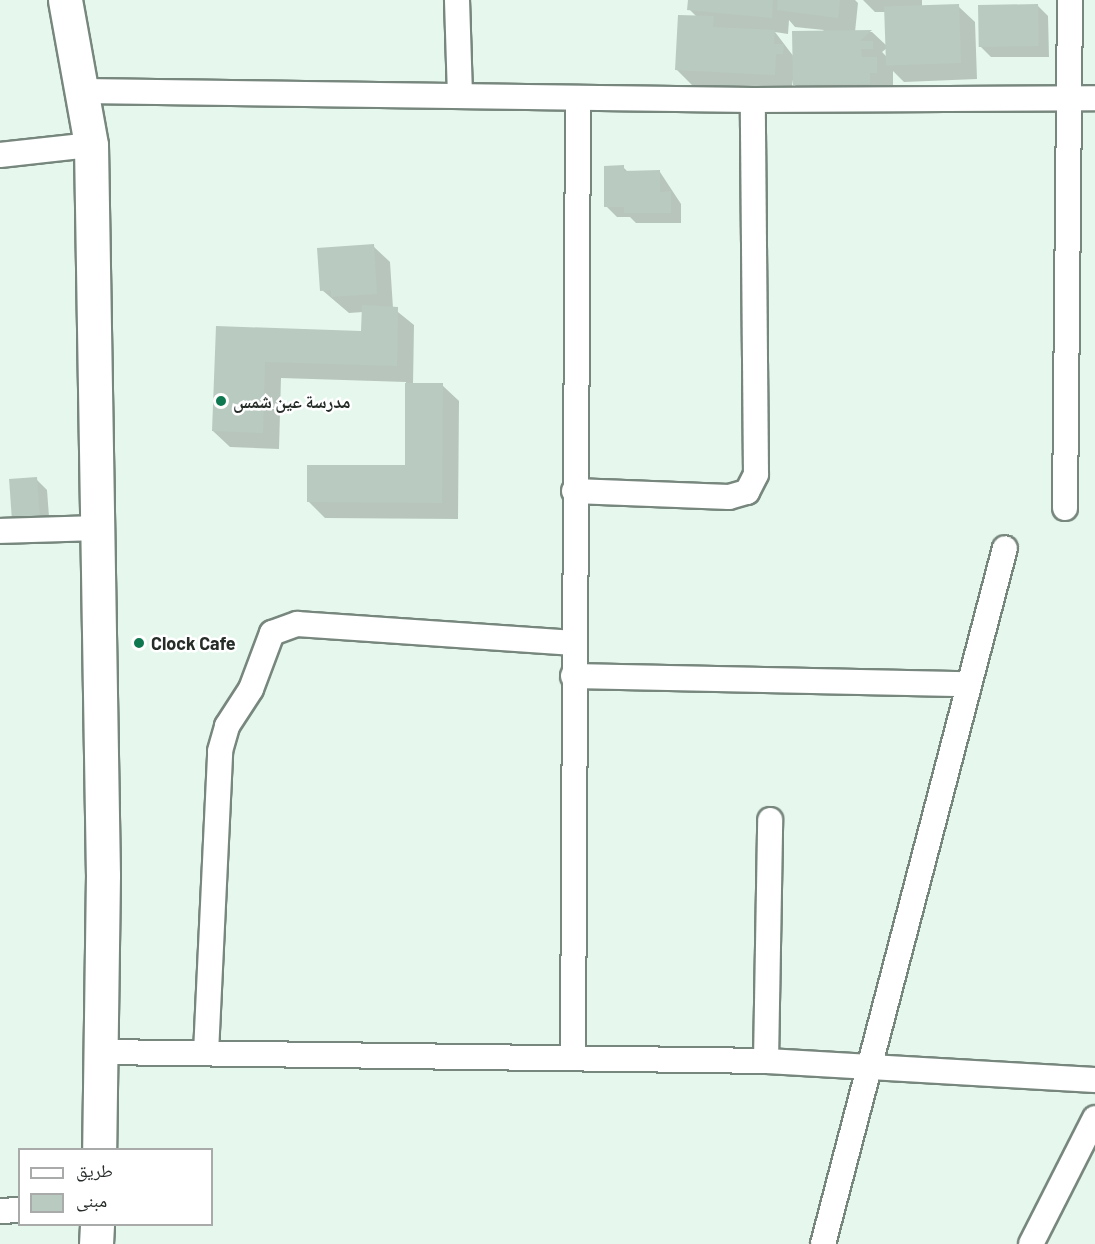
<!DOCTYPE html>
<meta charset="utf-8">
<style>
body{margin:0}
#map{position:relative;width:1095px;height:1244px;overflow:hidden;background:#e6f7ed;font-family:Barlow,"Noto Naskh Arabic",sans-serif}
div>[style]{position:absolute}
.shadow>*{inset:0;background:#0003}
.building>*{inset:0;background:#b9cac1;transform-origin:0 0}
.roads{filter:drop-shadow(2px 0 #77877e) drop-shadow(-2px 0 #77877e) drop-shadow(0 2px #77877e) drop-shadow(0 -2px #77877e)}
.street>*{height:24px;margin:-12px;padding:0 12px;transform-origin:12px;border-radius:12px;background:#fff}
.secondary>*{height:33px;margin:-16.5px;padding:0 16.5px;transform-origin:16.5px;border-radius:16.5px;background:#fff}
.dots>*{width:16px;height:16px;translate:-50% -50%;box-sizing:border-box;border:3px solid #fff;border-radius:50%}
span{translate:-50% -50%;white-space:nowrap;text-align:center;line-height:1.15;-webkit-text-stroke:5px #fff;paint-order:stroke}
.poi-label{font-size:18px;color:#262c28;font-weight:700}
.left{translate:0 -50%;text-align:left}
.legend{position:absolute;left:18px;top:1148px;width:195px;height:78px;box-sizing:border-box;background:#fff;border:2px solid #a8aba9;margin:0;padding:8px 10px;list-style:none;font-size:18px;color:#262c28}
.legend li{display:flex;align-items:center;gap:12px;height:30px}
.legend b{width:30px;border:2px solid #a8aba9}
</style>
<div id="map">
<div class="shadow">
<i style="clip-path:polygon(evenodd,690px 0,855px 0,858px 3px,855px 32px,872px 32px,887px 46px,886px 12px,875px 12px,863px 0,922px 0,922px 7px,958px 6px,975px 22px,977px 79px,904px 82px,893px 71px,893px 89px,811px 101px,794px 84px,794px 74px,791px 91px,693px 86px,676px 69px,697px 17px,689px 9px,690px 0,789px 20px,795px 27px,824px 30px,794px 57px,775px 32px,788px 34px,789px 20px,690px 0,887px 48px,887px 57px,882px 52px,887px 48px)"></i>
<i style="clip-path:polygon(1037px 5px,1048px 16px,1049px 57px,991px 57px,980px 46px)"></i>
<i style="clip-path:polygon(623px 167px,628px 172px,660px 172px,681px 204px,681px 223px,636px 223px,630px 217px,617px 217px,606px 206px)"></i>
<i style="clip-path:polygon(373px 246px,390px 262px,393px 308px,414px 325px,413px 385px,442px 385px,459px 401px,458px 519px,325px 518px,309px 502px,406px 467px,406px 382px,281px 378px,279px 449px,230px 447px,213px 431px,217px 328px,362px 333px,363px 312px,349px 313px,322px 290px)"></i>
<i style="clip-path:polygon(36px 479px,47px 490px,50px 530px,25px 532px)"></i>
</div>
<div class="building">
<i style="clip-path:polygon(688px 0,773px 0,772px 18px,687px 10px)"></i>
<i style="clip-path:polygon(778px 0,840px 0,838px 18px,777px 10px)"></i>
<i style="left:959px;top:4px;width:59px;height:75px;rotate:88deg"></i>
<i style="left:1038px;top:4px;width:42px;height:60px;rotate:89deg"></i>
<i style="clip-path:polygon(678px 15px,714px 16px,713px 27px,775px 30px,774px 44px,784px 44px,783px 54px,776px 54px,775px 75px,675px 70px)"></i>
<i style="clip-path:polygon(872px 30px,860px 41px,873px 41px,873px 49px,861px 49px,862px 57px,877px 57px,877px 73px,870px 73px,870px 84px,793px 85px,792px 31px)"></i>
<i style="clip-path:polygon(624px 165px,624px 171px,660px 170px,660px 192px,671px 191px,671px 213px,624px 213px,624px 207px,604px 207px,604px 166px)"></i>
<i style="clip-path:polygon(374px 244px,377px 294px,331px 297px,331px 290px,320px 291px,317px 248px)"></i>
<i style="clip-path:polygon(362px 305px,398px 307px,397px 366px,265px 362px,263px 433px,212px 431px,216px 326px,361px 331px)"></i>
<i style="clip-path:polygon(405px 383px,443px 383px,442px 503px,307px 502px,307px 465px,405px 465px)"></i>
<i style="left:37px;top:477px;width:43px;height:28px;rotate:86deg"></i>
</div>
<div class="roads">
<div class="street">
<i style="left:457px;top:0;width:94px;rotate:88.2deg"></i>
<i style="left:83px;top:91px;width:670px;rotate:0.77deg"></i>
<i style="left:753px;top:100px;width:342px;rotate:-0.3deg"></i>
<i style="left:0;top:155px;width:92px;rotate:-6.3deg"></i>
<i style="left:574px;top:491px;width:155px;rotate:2.2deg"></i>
<i style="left:729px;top:497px;width:19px;rotate:-16deg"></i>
<i style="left:747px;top:492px;width:20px;rotate:-63deg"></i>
<i style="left:756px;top:474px;width:374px;rotate:-90.5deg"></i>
<i style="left:1065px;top:508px;width:508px;rotate:-89.44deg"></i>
<i style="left:0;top:531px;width:95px;rotate:-1.8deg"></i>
<i style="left:573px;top:676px;width:394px;rotate:1.2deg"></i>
<i style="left:100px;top:1052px;width:666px;rotate:0.77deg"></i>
<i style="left:766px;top:1061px;width:330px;rotate:3.3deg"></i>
<i style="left:206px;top:1053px;width:302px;rotate:-87.3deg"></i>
<i style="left:220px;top:751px;width:26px;rotate:-74deg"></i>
<i style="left:227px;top:726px;width:44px;rotate:-57deg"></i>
<i style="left:251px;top:689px;width:60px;rotate:-69.4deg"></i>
<i style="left:272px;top:633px;width:27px;rotate:-20deg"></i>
<i style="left:297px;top:624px;width:278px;rotate:3.9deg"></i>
<i style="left:573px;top:1056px;width:958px;rotate:-89.7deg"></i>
<i style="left:766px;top:1061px;width:241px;rotate:-89deg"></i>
<i style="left:0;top:1211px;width:20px;rotate:-3deg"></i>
<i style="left:823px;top:1244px;width:719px;rotate:-75.35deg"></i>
<i style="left:1031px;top:1244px;width:141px;rotate:-63.1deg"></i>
</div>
<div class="secondary">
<i style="left:65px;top:0;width:147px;rotate:79.8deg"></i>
<i style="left:91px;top:145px;width:730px;rotate:89.06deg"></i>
<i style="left:103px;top:875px;width:275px;rotate:90.8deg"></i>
<i style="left:96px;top:1244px;width:20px;rotate:-87deg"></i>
</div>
</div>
<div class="dots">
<i style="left:221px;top:401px;background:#0e7851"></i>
<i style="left:139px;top:643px;background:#0e7851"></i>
</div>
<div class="poi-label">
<span class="left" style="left:233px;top:401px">مدرسة عين شمس</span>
<span class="left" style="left:151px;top:643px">Clock Cafe</span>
</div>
<ul class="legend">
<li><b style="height:8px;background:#fff"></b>طريق</li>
<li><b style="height:16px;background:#b9cac1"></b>مبنى</li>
</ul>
</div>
